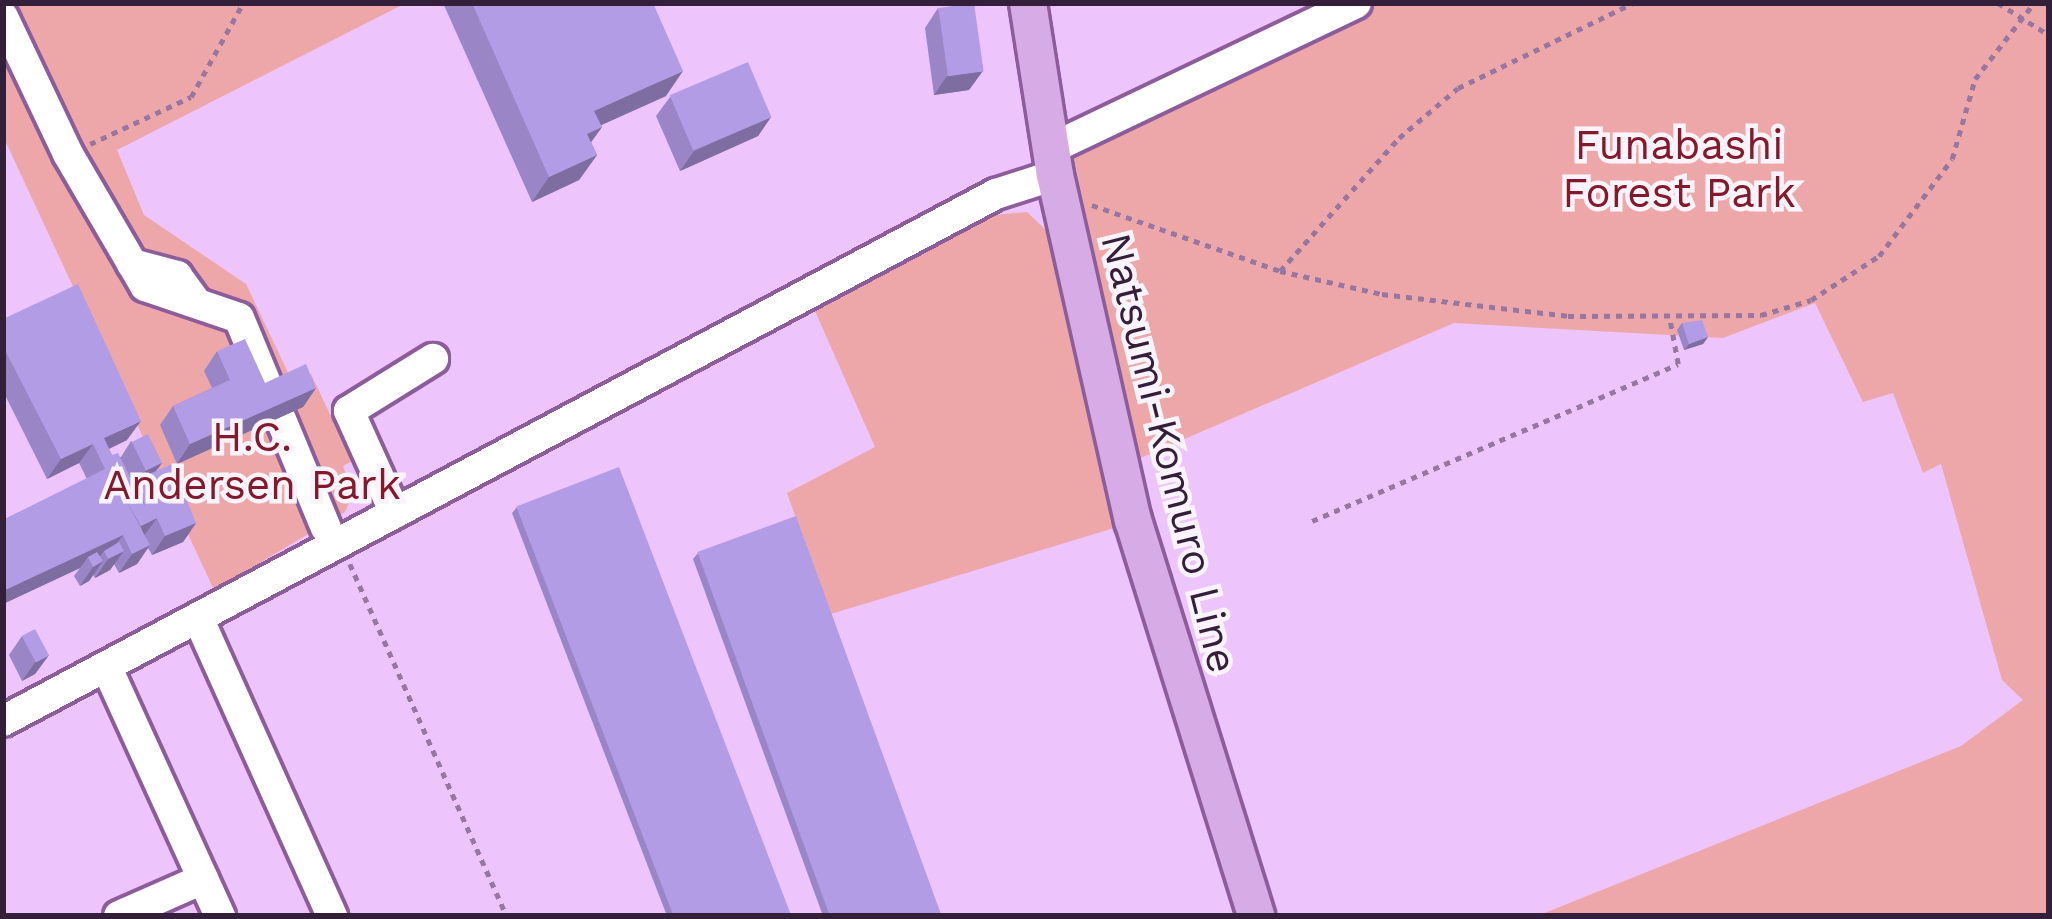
<!DOCTYPE html>
<style>
body{margin:0}
#map{position:relative;width:2052px;height:919px;overflow:hidden;background:#edc4fb;font-family:"Work Sans",sans-serif}
div>[style]{position:absolute}
.green>*{inset:0;background:#eda7a9}
.path>*{height:4.5px;margin-top:-2.25px;transform-origin:0;background:repeating-linear-gradient(90deg,#9777a1 0 6px,transparent 0 12px)}
.roads{filter:drop-shadow(3px 0 #8c5c9b) drop-shadow(-3px 0 #8c5c9b) drop-shadow(0 3px #8c5c9b) drop-shadow(0 -3px #8c5c9b)}
.minor>*{height:30px;margin:-15px;padding:0 15px;transform-origin:15px;border-radius:15px;background:#fff}
.major>*{height:36px;margin:-18px;padding:0 18px;transform-origin:18px;border-radius:18px;background:#d7abe5}
.wall>*{inset:0;background:#9a86c6}
.shaded-wall>*{inset:0;background:#7d6da1}
.building>*{inset:0;background:#b39ce6;transform-origin:0 0}
span{translate:-50% -50%;white-space:nowrap;text-align:center;line-height:1.15;-webkit-text-stroke:9px #f9f4fb;paint-order:stroke}
.park-label{font-size:42px;color:#86182b}
.street-label{font-size:42px;color:#331f3a}
.frame{position:absolute;inset:0;border:6px solid #331f3a;pointer-events:none}
</style>
<div id="map">
<div class="green">
<i style="clip-path:polygon(3px 3px,406px 3px,117px 150px,144px 215px,246px 284px,292px 381px,311px 374px,352px 461px,343px 466px,353px 493px,345px 512px,214px 590px,3px 136px)"></i>
<i style="clip-path:polygon(1377px 3px,2049px 3px,2049px 916px,1537px 916px,1961px 746px,2023px 700px,2002px 680px,1941px 464px,1923px 473px,1893px 393px,1863px 402px,1815px 303px,1723px 338px,1454px 323px,1138px 459px,1073px 154px)"></i>
<i style="clip-path:polygon(1027px 212px,1050px 234px,1114px 528px,831px 614px,787px 493px,875px 447px,815px 311px,993px 215px)"></i>
</div>
<div class="path">
<i style="left:1998px;top:3px;width:60px;rotate:32.1deg"></i>
<i style="left:90px;top:144px;width:111px;rotate:-25deg"></i>
<i style="left:191px;top:97px;width:107px;rotate:-61deg"></i>
<i style="left:1092px;top:205px;width:199px;rotate:19.3deg"></i>
<i style="left:1280px;top:271px;width:105px;rotate:12.7deg"></i>
<i style="left:1382px;top:294px;width:187px;rotate:6.7deg"></i>
<i style="left:1568px;top:316px;width:193px;rotate:-0.3deg"></i>
<i style="left:1761px;top:315px;width:52px;rotate:-16.7deg"></i>
<i style="left:1811px;top:300px;width:81px;rotate:-32.9deg"></i>
<i style="left:1879px;top:256px;width:121px;rotate:-53deg"></i>
<i style="left:1952px;top:159px;width:83px;rotate:-74deg"></i>
<i style="left:1975px;top:79px;width:96px;rotate:-52.2deg"></i>
<i style="left:1280px;top:271px;width:178px;rotate:-48.2deg"></i>
<i style="left:1399px;top:138px;width:77px;rotate:-40.3deg"></i>
<i style="left:1458px;top:88px;width:195px;rotate:-25.9deg"></i>
<i style="left:1312px;top:521px;width:398px;rotate:-23.2deg"></i>
<i style="left:1678px;top:364px;width:44px;rotate:-100.5deg"></i>
<i style="left:350px;top:564px;width:385px;rotate:66deg"></i>
</div>
<div class="roads">
<div class="minor">
<i style="left:3px;top:17px;width:152px;rotate:64.6deg"></i>
<i style="left:68px;top:154px;width:153px;rotate:59.7deg"></i>
<i style="left:145px;top:286px;width:99px;rotate:18.8deg"></i>
<i style="left:239px;top:318px;width:227px;rotate:67.5deg"></i>
<i style="left:1050px;top:149px;width:339px;rotate:-25.5deg"></i>
<i style="left:132px;top:264px;width:47px;rotate:14.9deg"></i>
<i style="left:177px;top:276px;width:32px;rotate:54deg"></i>
<i style="left:395px;top:513px;width:112px;rotate:-114.3deg"></i>
<i style="left:349px;top:411px;width:99px;rotate:-31.8deg"></i>
<i style="left:199px;top:620px;width:325px;rotate:65.8deg"></i>
<i style="left:107px;top:668px;width:273px;rotate:65.5deg"></i>
<i style="left:3px;top:721px;width:1124px;rotate:-27.96deg"></i>
<i style="left:996px;top:194px;width:62px;rotate:-17.9deg"></i>
<i style="left:119px;top:916px;width:92px;rotate:-23.8deg"></i>
</div>
<div class="major">
<i style="left:1028px;top:3px;width:174px;rotate:81.1deg"></i>
<i style="left:1055px;top:175px;width:354px;rotate:77.3deg"></i>
<i style="left:1133px;top:520px;width:415px;rotate:72.7deg"></i>
</div>
</div>
<div class="wall">
<i style="clip-path:polygon(443px 3px,653px 3px,666px 96px,601px 125px,602px 127px,591px 142px,597px 155px,579px 180px,532px 202px)"></i>
<i style="clip-path:polygon(938px 8px,969px 90px,934px 95px,925px 28px)"></i>
<i style="clip-path:polygon(670px 97px,771px 117px,758px 136px,680px 171px,656px 116px)"></i>
<i style="clip-path:polygon(3px 319px,127px 440px,109px 449px,112px 455px,121px 457px,131px 441px,162px 463px,156px 471px,196px 523px,183px 542px,152px 555px,148px 548px,137px 564px,119px 573px,114px 564px,110px 570px,95px 578px,93px 575px,89px 581px,80px 586px,74px 576px,80px 568px,3px 604px,3px 520px,87px 479px,79px 463px,47px 479px,3px 391px)"></i>
<i style="clip-path:polygon(1682px 323px,1708px 337px,1703px 344px,1684px 350px,1677px 330px)"></i>
<i style="clip-path:polygon(217px 351px,265px 383px,316px 388px,303px 407px,177px 464px,160px 425px,173px 406px,212px 388px,204px 371px)"></i>
<i style="clip-path:polygon(517px 507px,789px 916px,667px 916px,512px 513px)"></i>
<i style="clip-path:polygon(698px 553px,941px 916px,823px 916px,693px 559px)"></i>
<i style="clip-path:polygon(22px 636px,49px 655px,35px 674px,22px 681px,9px 655px)"></i>
</div>
<div class="shaded-wall">
<i style="clip-path:polygon(683px 71px,666px 96px,577px 136px,594px 111px)"></i>
<i style="clip-path:polygon(983px 71px,969px 90px,934px 95px,947px 76px)"></i>
<i style="clip-path:polygon(771px 117px,758px 136px,680px 171px,694px 151px)"></i>
<i style="clip-path:polygon(602px 127px,584px 152px,587px 134px)"></i>
<i style="clip-path:polygon(597px 155px,579px 180px,532px 202px,549px 177px)"></i>
<i style="clip-path:polygon(1708px 337px,1703px 344px,1684px 350px,1689px 344px)"></i>
<i style="clip-path:polygon(316px 388px,303px 407px,177px 464px,190px 444px)"></i>
<i style="clip-path:polygon(141px 421px,127px 440px,98px 454px,104px 438px)"></i>
<i style="clip-path:polygon(93px 444px,79px 463px,47px 479px,61px 459px)"></i>
<i style="clip-path:polygon(162px 463px,148px 482px,138px 481px,146px 470px)"></i>
<i style="clip-path:polygon(157px 518px,143px 537px,141px 526px)"></i>
<i style="clip-path:polygon(196px 523px,183px 542px,152px 555px,165px 536px)"></i>
<i style="clip-path:polygon(123px 535px,109px 554px,104px 551px,97px 560px,88px 557px,80px 568px,3px 604px,3px 591px)"></i>
<i style="clip-path:polygon(150px 545px,137px 564px,119px 573px,132px 554px)"></i>
<i style="clip-path:polygon(124px 551px,110px 570px,95px 578px,108px 559px)"></i>
<i style="clip-path:polygon(103px 561px,89px 581px,80px 586px,93px 567px)"></i>
<i style="clip-path:polygon(49px 655px,35px 674px,22px 681px,36px 661px)"></i>
</div>
<div class="building">
<i style="clip-path:polygon(472px 3px,653px 3px,683px 71px,594px 111px,602px 127px,587px 134px,597px 155px,549px 177px)"></i>
<i style="left:974px;top:3px;width:69px;height:36px;rotate:82deg"></i>
<i style="left:748px;top:62px;width:60px;height:85px;rotate:67deg"></i>
<i style="clip-path:polygon(78px 284px,141px 421px,104px 438px,112px 455px,118px 453px,145px 507px,138px 479px,172px 464px,196px 523px,165px 536px,157px 518px,141px 526px,125px 499px,150px 545px,132px 554px,123px 535px,3px 591px,3px 520px,105px 469px,93px 444px,61px 459px,6px 352px,3px 354px,3px 319px)"></i>
<i style="clip-path:polygon(1702px 320px,1708px 337px,1689px 344px,1682px 323px)"></i>
<i style="clip-path:polygon(245px 339px,265px 383px,306px 364px,316px 388px,190px 444px,173px 406px,230px 380px,217px 351px)"></i>
<i style="left:148px;top:434px;width:32px;height:18px;rotate:64deg"></i>
<i style="left:619px;top:467px;width:480px;height:110px;rotate:69deg"></i>
<i style="left:796px;top:516px;width:425px;height:105px;rotate:70deg"></i>
<i style="clip-path:polygon(119px 542px,124px 551px,108px 559px,104px 551px)"></i>
<i style="clip-path:polygon(97px 552px,103px 561px,93px 567px,88px 557px)"></i>
<i style="left:35px;top:629px;width:30px;height:15px;rotate:62deg"></i>
</div>
<div class="park-label">
<span style="left:1679px;top:169px">Funabashi<br>Forest Park</span>
<span style="left:252px;top:461px">H.C.<br>Andersen Park</span>
</div>
<div class="street-label">
<span style="left:1169px;top:453px;rotate:76deg">Natsumi-Komuro Line</span>
</div>
<div class="frame"></div>
</div>
